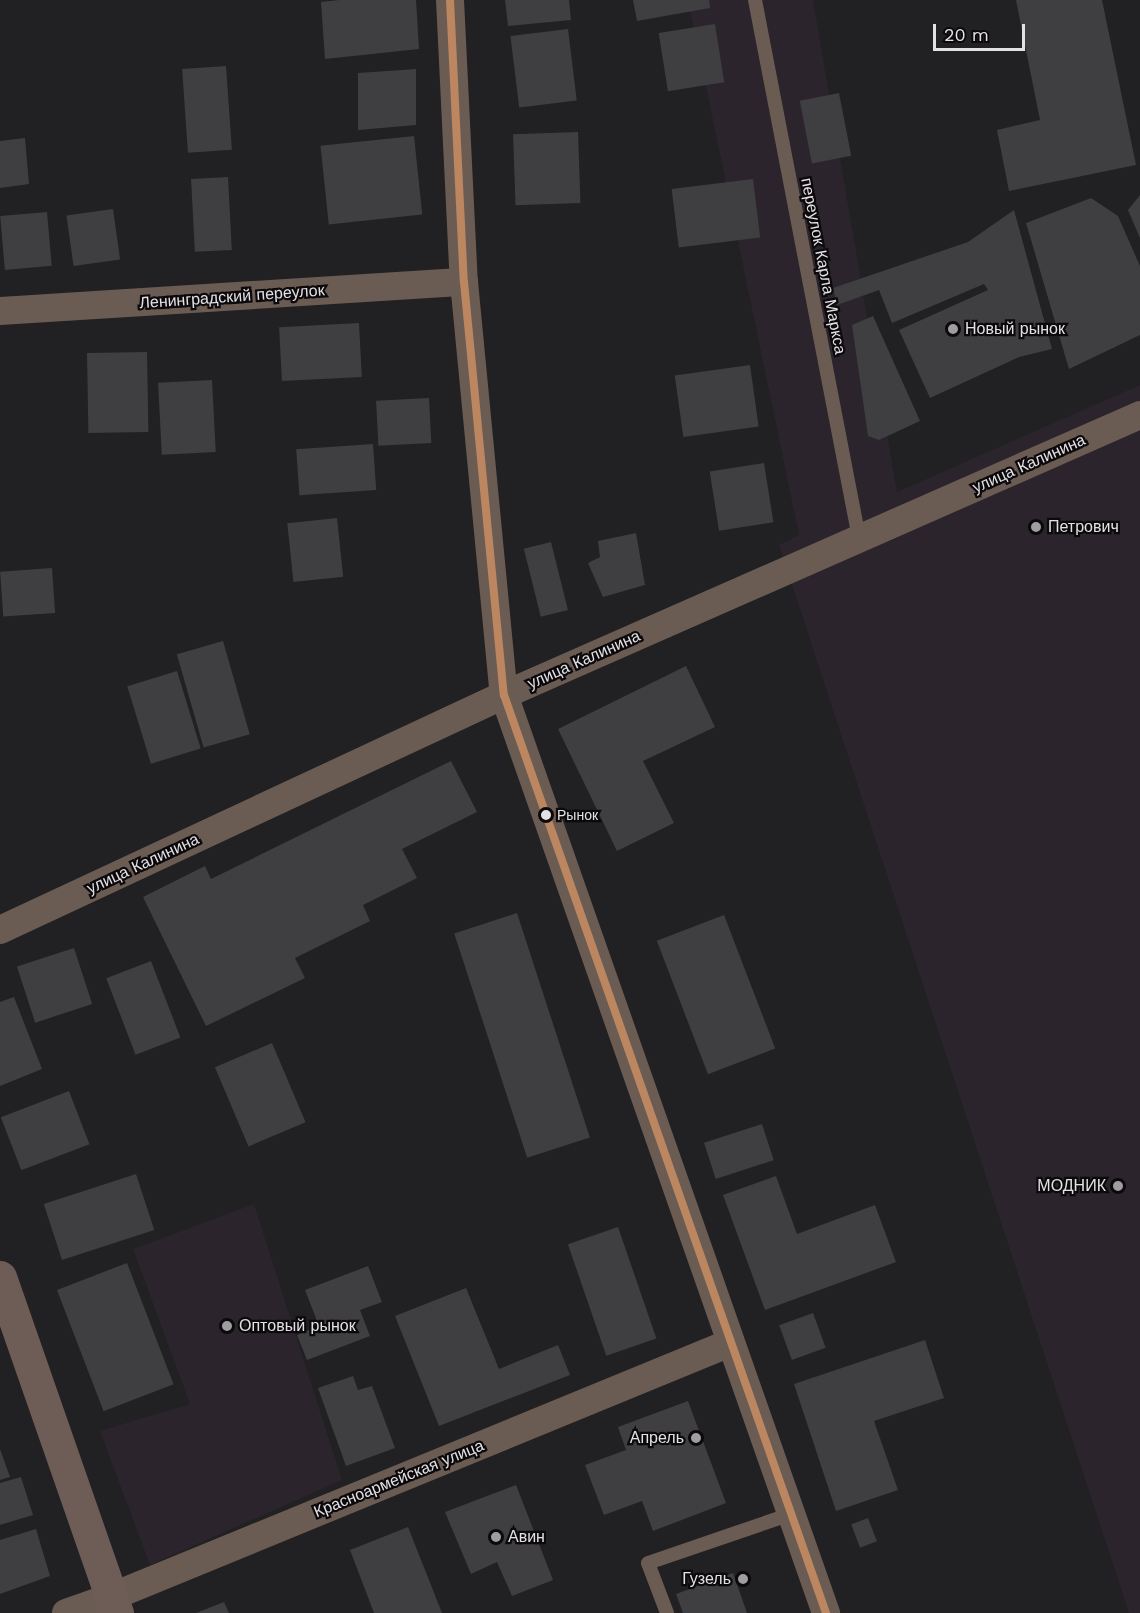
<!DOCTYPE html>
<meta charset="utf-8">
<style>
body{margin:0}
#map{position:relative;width:1140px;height:1613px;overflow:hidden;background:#212022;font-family:"Work Sans",sans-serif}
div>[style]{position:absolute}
.built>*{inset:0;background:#2b242c}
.building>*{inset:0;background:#3f3e40;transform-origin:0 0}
.service>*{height:14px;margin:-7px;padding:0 7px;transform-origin:7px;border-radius:7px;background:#6b5c53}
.minor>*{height:28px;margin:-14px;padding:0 14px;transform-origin:14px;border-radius:14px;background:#6b5c53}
.secondary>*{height:33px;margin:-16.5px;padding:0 16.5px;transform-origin:16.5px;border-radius:16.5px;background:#6e5d56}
.bus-1>*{height:8px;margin:-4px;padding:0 4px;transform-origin:4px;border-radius:4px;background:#bb8660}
.dots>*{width:16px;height:16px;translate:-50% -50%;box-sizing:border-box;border:3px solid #0b090b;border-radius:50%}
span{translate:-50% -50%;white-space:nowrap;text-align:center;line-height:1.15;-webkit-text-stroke:4.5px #0b090b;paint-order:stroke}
.bus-label{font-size:14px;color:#e3e1e4}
.left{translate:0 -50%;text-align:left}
.street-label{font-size:16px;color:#e3e1e4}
.poi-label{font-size:16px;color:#e3e1e4}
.right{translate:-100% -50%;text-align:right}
.scale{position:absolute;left:933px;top:24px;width:92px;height:27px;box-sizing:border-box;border:3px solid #e3e1e4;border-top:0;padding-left:8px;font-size:18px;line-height:21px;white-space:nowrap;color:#e3e1e4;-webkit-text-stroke:4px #0b090b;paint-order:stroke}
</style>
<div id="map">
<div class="built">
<i style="clip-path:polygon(688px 0,813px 0,897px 492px,1140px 385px,1140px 1613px,1129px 1613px,779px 545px,799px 535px)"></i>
<i style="clip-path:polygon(254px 1204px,342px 1480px,150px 1565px,100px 1431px,190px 1404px,133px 1249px)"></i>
</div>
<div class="building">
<i style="clip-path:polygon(339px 0,416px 0,419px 49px,325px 59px,321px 2px)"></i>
<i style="clip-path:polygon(505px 0,569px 0,571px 20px,508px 26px)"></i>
<i style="clip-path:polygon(633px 0,709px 0,710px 8px,637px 21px)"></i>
<i style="clip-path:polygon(1016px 0,1102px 0,1136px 165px,1009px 191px,997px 130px,1040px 120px)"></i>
<i style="left:715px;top:24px;width:59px;height:57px;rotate:81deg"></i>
<i style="left:568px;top:29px;width:72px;height:58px;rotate:83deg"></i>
<i style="left:226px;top:66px;width:84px;height:44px;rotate:86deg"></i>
<i style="clip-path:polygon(416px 69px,416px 125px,358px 130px,358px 73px)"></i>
<i style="left:839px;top:93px;width:64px;height:40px;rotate:79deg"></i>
<i style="left:578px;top:132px;width:71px;height:65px;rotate:88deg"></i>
<i style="left:414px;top:136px;width:79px;height:94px;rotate:84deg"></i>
<i style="clip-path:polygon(25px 138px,29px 184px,0 188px,0 141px)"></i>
<i style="left:228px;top:177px;width:73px;height:37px;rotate:87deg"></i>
<i style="left:753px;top:179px;width:59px;height:82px;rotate:83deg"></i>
<i style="clip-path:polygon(1140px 195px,1140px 238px,1128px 210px)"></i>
<i style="clip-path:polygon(1091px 198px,1118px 216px,1140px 266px,1140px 335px,1069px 369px,1026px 223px)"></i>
<i style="left:113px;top:209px;width:51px;height:47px;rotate:82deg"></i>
<i style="clip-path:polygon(1014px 210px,1052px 349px,1019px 357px,930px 398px,899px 330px,988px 290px,984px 284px,892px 323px,879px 290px,837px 305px,833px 288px,968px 242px)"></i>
<i style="left:47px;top:212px;width:54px;height:47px;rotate:85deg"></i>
<i style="clip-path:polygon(873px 316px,920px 421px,879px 440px,868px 436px,852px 325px)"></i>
<i style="left:359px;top:323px;width:54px;height:80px;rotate:87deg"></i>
<i style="left:147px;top:352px;width:80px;height:60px;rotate:89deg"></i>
<i style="left:750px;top:365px;width:62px;height:76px;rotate:82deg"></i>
<i style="left:212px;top:380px;width:72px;height:54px;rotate:87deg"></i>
<i style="left:429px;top:398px;width:45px;height:53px;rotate:87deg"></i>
<i style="left:373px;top:444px;width:46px;height:77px;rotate:86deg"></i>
<i style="left:764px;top:463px;width:60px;height:55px;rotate:81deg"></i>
<i style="left:337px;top:518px;width:59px;height:50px;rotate:84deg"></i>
<i style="clip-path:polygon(636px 533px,645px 585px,603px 597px,588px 563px,600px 557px,598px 541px)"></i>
<i style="left:551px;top:542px;width:70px;height:28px;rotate:76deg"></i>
<i style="left:52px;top:568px;width:45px;height:52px;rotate:86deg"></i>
<i style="left:223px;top:641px;width:97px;height:48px;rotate:74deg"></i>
<i style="clip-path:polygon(686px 666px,715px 727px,643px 761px,674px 823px,617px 851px,558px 729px)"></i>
<i style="left:177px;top:671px;width:81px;height:52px;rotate:73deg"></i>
<i style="clip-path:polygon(451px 761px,477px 812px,402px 849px,417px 878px,363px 905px,370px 921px,295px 958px,305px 978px,206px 1026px,143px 897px,205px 866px,211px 879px)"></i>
<i style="left:517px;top:913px;width:236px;height:66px;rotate:72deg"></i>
<i style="left:724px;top:915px;width:143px;height:72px;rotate:69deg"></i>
<i style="left:74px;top:948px;width:59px;height:60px;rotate:72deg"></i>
<i style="left:151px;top:961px;width:82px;height:48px;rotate:69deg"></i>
<i style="clip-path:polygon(14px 997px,42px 1069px,0 1086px,0 1002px)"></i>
<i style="left:272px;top:1043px;width:86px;height:62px;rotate:67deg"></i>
<i style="left:69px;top:1091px;width:57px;height:73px;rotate:69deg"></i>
<i style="left:762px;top:1124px;width:38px;height:61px;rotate:72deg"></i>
<i style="left:136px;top:1174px;width:59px;height:97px;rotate:72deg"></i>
<i style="clip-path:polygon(776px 1176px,797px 1234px,875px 1205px,896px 1262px,765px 1310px,723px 1195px)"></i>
<i style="left:618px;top:1227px;width:118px;height:53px;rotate:71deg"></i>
<i style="left:127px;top:1263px;width:130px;height:75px;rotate:69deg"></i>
<i style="clip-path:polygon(368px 1266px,382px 1302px,360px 1310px,370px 1336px,307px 1360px,297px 1335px,319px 1326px,305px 1290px)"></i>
<i style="clip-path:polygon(466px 1288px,499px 1369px,558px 1345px,570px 1375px,439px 1426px,395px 1316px)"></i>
<i style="left:813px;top:1313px;width:37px;height:36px;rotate:70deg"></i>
<i style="clip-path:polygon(925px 1340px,944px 1398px,874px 1421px,898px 1490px,836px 1511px,794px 1384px)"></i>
<i style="clip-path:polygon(353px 1376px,358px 1390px,372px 1386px,395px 1448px,346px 1466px,318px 1388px)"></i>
<i style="clip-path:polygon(688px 1401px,726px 1503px,653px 1531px,642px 1501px,604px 1515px,585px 1465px,626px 1450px,618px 1427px)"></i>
<i style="clip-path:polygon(0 1449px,10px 1477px,0 1480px)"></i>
<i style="clip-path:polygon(21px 1477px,33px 1515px,0 1525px,0 1483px)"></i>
<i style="clip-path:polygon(516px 1485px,553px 1580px,512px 1596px,497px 1562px,471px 1574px,445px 1512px)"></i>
<i style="left:868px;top:1518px;width:25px;height:18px;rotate:69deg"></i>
<i style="clip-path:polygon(408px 1527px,442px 1613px,374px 1613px,350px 1550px)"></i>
<i style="clip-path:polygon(36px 1529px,50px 1576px,0 1594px,0 1540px)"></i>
<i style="clip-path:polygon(733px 1573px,747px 1613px,683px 1613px,676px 1594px)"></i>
<i style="clip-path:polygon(224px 1602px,229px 1613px,196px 1613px)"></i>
</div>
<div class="service">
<i style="left:755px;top:0;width:548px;rotate:79.06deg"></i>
<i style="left:667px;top:1613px;width:53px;rotate:-110.8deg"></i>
<i style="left:648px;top:1563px;width:151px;rotate:-18.9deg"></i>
</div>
<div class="minor">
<i style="left:450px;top:0;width:282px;rotate:87.2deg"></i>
<i style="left:464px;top:282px;width:415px;rotate:84.5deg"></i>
<i style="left:504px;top:695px;width:973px;rotate:70.67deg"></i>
<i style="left:0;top:311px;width:465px;rotate:-3.6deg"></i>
<i style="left:0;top:930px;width:556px;rotate:-25deg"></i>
<i style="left:504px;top:695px;width:695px;rotate:-23.76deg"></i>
<i style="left:66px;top:1613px;width:48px;rotate:-19.6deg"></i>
<i style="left:111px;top:1597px;width:669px;rotate:-22.31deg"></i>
</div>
<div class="secondary">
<i style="left:0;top:1277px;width:356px;rotate:70.8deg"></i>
</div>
<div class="bus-1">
<i style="left:450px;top:0;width:282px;rotate:87.2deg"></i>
<i style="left:464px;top:282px;width:415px;rotate:84.5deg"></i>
<i style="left:504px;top:695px;width:973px;rotate:70.67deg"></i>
</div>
<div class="dots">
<i style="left:953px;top:329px;background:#9f9da0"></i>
<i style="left:1036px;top:527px;background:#9f9da0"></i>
<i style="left:546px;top:815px;background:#e3e1e4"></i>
<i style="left:1118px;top:1186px;background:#9f9da0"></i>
<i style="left:227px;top:1326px;background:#9f9da0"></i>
<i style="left:696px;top:1438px;background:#9f9da0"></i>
<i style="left:496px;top:1537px;background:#9f9da0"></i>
<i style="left:743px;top:1579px;background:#9f9da0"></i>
</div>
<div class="bus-label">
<span class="left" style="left:557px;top:815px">Рынок</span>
</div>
<div class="street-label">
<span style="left:823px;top:266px;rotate:79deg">переулок Карла Маркса</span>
<span style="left:232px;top:297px;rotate:-4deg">Ленинградский переулок</span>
<span style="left:1029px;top:464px;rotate:-24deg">улица Калинина</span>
<span style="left:584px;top:660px;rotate:-24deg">улица Калинина</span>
<span style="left:143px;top:864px;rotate:-25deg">улица Калинина</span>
<span style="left:399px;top:1479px;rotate:-22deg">Красноармейская улица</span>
</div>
<div class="poi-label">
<span class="left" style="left:965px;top:329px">Новый рынок</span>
<span class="left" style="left:1048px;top:527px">Петрович</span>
<span class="right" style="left:1106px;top:1186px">МОДНИК</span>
<span class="left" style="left:239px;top:1326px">Оптовый рынок</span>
<span class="right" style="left:684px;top:1438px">Апрель</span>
<span class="left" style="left:508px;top:1537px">Авин</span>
<span class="right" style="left:731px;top:1579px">Гузель</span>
</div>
<div class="scale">20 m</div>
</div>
